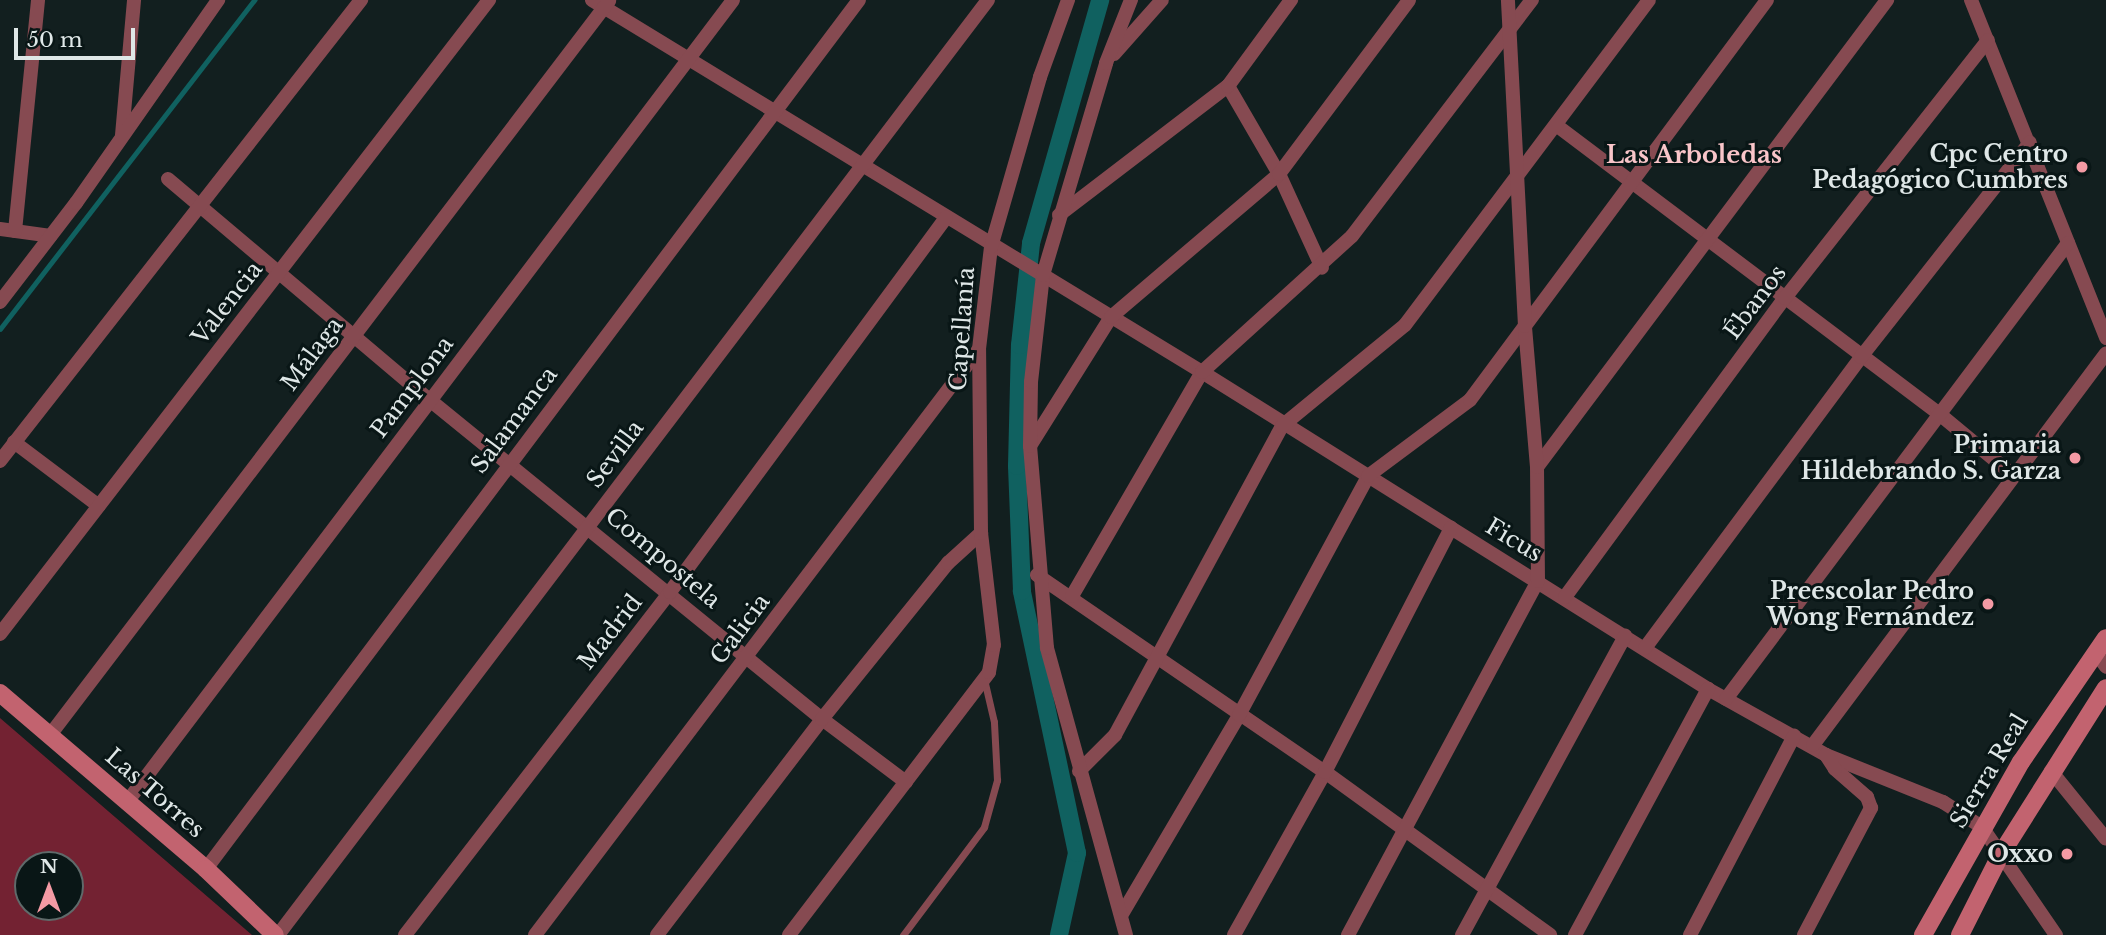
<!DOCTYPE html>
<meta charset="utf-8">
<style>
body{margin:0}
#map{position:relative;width:2106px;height:935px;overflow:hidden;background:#121f1f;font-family:"Libre Baskerville",serif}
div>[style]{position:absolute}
.green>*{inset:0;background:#732232}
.stream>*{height:4.5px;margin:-2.25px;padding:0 2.25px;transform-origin:2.25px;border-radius:2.25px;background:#106160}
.canal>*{height:18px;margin:-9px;padding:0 9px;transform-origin:9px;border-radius:9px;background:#106160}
.lane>*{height:7px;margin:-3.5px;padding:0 3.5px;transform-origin:3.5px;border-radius:3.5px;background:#864a51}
.street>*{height:14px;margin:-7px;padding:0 7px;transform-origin:7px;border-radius:7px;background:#864a51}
.secondary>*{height:18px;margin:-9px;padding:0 9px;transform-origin:9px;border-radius:9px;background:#c2636f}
.dots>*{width:19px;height:19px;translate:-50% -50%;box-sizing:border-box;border:4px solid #091616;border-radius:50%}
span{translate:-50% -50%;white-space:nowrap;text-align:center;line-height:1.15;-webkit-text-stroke:6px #091616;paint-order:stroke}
.poi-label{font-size:23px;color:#dfe7e7;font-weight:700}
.right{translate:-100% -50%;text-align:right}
.street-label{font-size:23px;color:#dfe7e7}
.neighbourhood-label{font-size:24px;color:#f9c5c9;font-weight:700}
.north{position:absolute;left:14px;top:851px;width:70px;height:70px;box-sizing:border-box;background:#091616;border:2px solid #5f6a6a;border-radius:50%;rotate:0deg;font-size:19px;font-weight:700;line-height:28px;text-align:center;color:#dfe7e7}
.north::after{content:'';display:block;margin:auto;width:24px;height:32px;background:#f49aa4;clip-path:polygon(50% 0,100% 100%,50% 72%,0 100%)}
.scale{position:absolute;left:14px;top:28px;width:121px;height:32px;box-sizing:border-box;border:4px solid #dfe7e7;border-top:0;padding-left:9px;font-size:21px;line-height:24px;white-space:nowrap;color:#dfe7e7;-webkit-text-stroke:5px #091616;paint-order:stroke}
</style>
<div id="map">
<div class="green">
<i style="clip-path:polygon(evenodd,0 718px,252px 935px,0 935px,0 718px,70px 865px,70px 907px,28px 907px,28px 865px,70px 865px)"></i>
</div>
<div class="stream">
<i style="left:0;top:329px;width:416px;rotate:-52.3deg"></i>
</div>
<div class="canal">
<i style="left:1059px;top:935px;width:84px;rotate:-77.6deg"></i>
<i style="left:1077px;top:853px;width:268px;rotate:-101.9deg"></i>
<i style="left:1022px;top:591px;width:125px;rotate:-92.3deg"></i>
<i style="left:1017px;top:466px;width:121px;rotate:-88.6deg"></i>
<i style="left:1020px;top:345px;width:103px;rotate:-83.8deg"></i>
<i style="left:1031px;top:243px;width:253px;rotate:-74.1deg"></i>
</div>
<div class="lane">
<i style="left:903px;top:935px;width:135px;rotate:-53.1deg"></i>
<i style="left:984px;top:827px;width:49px;rotate:-74.5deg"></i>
<i style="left:997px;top:780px;width:58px;rotate:-93deg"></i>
<i style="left:994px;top:722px;width:44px;rotate:-103.1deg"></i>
</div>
<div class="street">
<i style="left:592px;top:0;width:714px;rotate:31.38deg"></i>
<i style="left:1202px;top:372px;width:597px;rotate:32.07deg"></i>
<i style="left:1708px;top:689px;width:135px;rotate:29.2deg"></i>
<i style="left:1826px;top:755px;width:126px;rotate:21.9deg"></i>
<i style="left:1943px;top:802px;width:46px;rotate:32.7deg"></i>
<i style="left:1982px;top:827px;width:131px;rotate:55.6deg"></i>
<i style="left:1971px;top:0;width:364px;rotate:68.2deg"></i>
<i style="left:1114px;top:54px;width:72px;rotate:-48.4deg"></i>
<i style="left:1228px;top:86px;width:102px;rotate:59.9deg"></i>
<i style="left:1279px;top:174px;width:103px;rotate:65.4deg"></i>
<i style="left:1556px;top:125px;width:477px;rotate:37deg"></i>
<i style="left:1937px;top:412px;width:100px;rotate:39.7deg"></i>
<i style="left:122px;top:135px;width:136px;rotate:-84.9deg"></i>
<i style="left:168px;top:179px;width:344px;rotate:40.2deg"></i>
<i style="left:431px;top:401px;width:504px;rotate:39.12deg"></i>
<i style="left:822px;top:719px;width:105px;rotate:36.9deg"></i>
<i style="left:1059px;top:215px;width:213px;rotate:-37.4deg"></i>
<i style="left:1228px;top:86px;width:107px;rotate:-53.8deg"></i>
<i style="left:0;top:229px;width:51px;rotate:7.8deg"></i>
<i style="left:15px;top:231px;width:232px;rotate:-84.3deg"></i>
<i style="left:0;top:302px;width:125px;rotate:-52.5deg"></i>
<i style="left:76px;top:203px;width:248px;rotate:-55deg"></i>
<i style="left:14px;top:442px;width:106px;rotate:37deg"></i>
<i style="left:1030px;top:446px;width:152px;rotate:-57.9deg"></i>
<i style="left:1111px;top:317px;width:221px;rotate:-40.4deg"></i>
<i style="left:1279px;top:174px;width:217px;rotate:-53.2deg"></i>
<i style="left:0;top:461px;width:586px;rotate:-51.94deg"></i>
<i style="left:1537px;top:467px;width:584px;rotate:-53.15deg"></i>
<i style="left:1037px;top:575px;width:349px;rotate:34.4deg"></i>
<i style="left:1325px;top:772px;width:278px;rotate:35.9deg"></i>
<i style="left:1072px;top:596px;width:259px;rotate:-59.9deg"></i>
<i style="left:1202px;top:372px;width:202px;rotate:-42.2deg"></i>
<i style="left:1352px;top:236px;width:297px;rotate:-52.7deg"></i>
<i style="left:1565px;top:597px;width:371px;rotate:-53.7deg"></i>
<i style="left:1785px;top:298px;width:328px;rotate:-51.8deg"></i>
<i style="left:0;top:634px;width:801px;rotate:-52.36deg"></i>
<i style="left:1645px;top:648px;width:362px;rotate:-53.4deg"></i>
<i style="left:1861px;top:357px;width:273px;rotate:-51.8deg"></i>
<i style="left:2096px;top:653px;width:17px;rotate:54deg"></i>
<i style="left:1726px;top:699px;width:570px;rotate:-53.13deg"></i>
<i style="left:50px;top:735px;width:923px;rotate:-52.71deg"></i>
<i style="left:1813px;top:745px;width:489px;rotate:-53.2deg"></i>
<i style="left:1079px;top:771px;width:51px;rotate:-45deg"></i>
<i style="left:1115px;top:735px;width:351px;rotate:-61.6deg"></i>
<i style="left:1282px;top:426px;width:159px;rotate:-39.4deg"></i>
<i style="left:1405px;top:325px;width:406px;rotate:-53.1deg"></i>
<i style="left:2051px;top:771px;width:87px;rotate:51deg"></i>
<i style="left:127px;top:802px;width:1005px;rotate:-52.92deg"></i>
<i style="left:206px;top:869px;width:1087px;rotate:-53.08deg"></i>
<i style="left:1122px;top:914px;width:231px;rotate:-59.5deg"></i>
<i style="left:1239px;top:715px;width:272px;rotate:-61.6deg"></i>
<i style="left:1368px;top:476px;width:127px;rotate:-36.7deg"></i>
<i style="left:1470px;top:400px;width:498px;rotate:-53.4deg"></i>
<i style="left:278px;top:935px;width:1174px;rotate:-52.79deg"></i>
<i style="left:405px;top:935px;width:433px;rotate:-52.3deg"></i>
<i style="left:670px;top:592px;width:465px;rotate:-53.6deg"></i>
<i style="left:535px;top:935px;width:735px;rotate:-52.85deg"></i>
<i style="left:657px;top:935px;width:272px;rotate:-52.6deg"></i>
<i style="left:822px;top:719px;width:201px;rotate:-51.1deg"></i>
<i style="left:948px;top:563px;width:45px;rotate:-42.3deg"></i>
<i style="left:789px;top:935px;width:330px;rotate:-52.7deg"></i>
<i style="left:989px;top:672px;width:27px;rotate:-80deg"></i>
<i style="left:994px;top:645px;width:113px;rotate:-96.6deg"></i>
<i style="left:981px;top:533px;width:184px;rotate:-90.6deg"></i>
<i style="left:979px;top:349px;width:103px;rotate:-83.3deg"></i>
<i style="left:991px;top:247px;width:177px;rotate:-73.9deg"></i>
<i style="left:1040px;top:77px;width:82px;rotate:-70deg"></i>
<i style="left:1126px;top:935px;width:298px;rotate:-105.4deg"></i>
<i style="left:1047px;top:648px;width:203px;rotate:-94.8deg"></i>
<i style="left:1030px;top:446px;width:64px;rotate:-89.1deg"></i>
<i style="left:1031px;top:382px;width:108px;rotate:-83.6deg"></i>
<i style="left:1043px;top:275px;width:221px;rotate:-73.4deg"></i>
<i style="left:1106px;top:63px;width:68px;rotate:-68.4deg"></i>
<i style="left:1234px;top:935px;width:187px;rotate:-60.8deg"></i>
<i style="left:1325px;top:772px;width:275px;rotate:-62.7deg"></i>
<i style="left:1348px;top:935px;width:402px;rotate:-61.8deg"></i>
<i style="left:1538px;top:581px;width:114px;rotate:-90.5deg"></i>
<i style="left:1537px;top:467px;width:142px;rotate:-94.9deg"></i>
<i style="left:1525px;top:326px;width:326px;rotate:-93deg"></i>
<i style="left:1462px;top:935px;width:341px;rotate:-61.4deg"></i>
<i style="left:1575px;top:935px;width:280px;rotate:-61.6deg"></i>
<i style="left:1690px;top:935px;width:225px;rotate:-62.4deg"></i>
<i style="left:1804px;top:935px;width:144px;rotate:-62.2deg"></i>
<i style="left:1871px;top:808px;width:12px;rotate:-110deg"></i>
<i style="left:1867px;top:797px;width:43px;rotate:-138.8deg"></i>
<i style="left:1835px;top:769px;width:17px;rotate:-123deg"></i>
</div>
<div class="secondary">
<i style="left:0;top:693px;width:271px;rotate:40.5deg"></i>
<i style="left:206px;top:869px;width:95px;rotate:43.7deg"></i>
<i style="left:1923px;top:935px;width:199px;rotate:-60.5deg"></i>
<i style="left:2021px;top:762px;width:150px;rotate:-55.6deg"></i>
<i style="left:1960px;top:935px;width:91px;rotate:-63.2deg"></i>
<i style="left:2001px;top:854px;width:196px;rotate:-57.7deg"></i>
</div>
<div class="dots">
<i style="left:2082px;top:167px;background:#f49aa4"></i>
<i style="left:2075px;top:458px;background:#f49aa4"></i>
<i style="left:1988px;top:604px;background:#f49aa4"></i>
<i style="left:2067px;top:854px;background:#f49aa4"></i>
</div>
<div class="poi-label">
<span class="right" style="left:2068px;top:167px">Cpc Centro<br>Pedagógico Cumbres</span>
<span class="right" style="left:2061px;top:458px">Primaria<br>Hildebrando S. Garza</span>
<span class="right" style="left:1974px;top:604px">Preescolar Pedro<br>Wong Fernández</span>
<span class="right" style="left:2053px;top:854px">Oxxo</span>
</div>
<div class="street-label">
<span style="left:1755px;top:302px;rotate:-53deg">Ébanos</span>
<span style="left:227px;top:303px;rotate:-52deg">Valencia</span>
<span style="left:962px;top:329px;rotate:-86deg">Capellanía</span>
<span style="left:312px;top:354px;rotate:-53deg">Málaga</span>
<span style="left:412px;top:387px;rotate:-53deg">Pamplona</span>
<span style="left:514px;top:420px;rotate:-53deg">Salamanca</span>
<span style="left:615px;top:454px;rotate:-53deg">Sevilla</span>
<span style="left:1514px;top:540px;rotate:31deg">Ficus</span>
<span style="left:663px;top:558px;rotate:40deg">Compostela</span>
<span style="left:740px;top:629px;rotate:-53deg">Galicia</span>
<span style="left:610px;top:632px;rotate:-52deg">Madrid</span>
<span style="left:1989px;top:771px;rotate:-59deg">Sierra Real</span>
<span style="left:155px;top:793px;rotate:41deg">Las Torres</span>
</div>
<div class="neighbourhood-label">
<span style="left:1694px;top:155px">Las Arboledas</span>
</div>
<div class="north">N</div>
<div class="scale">50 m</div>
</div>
